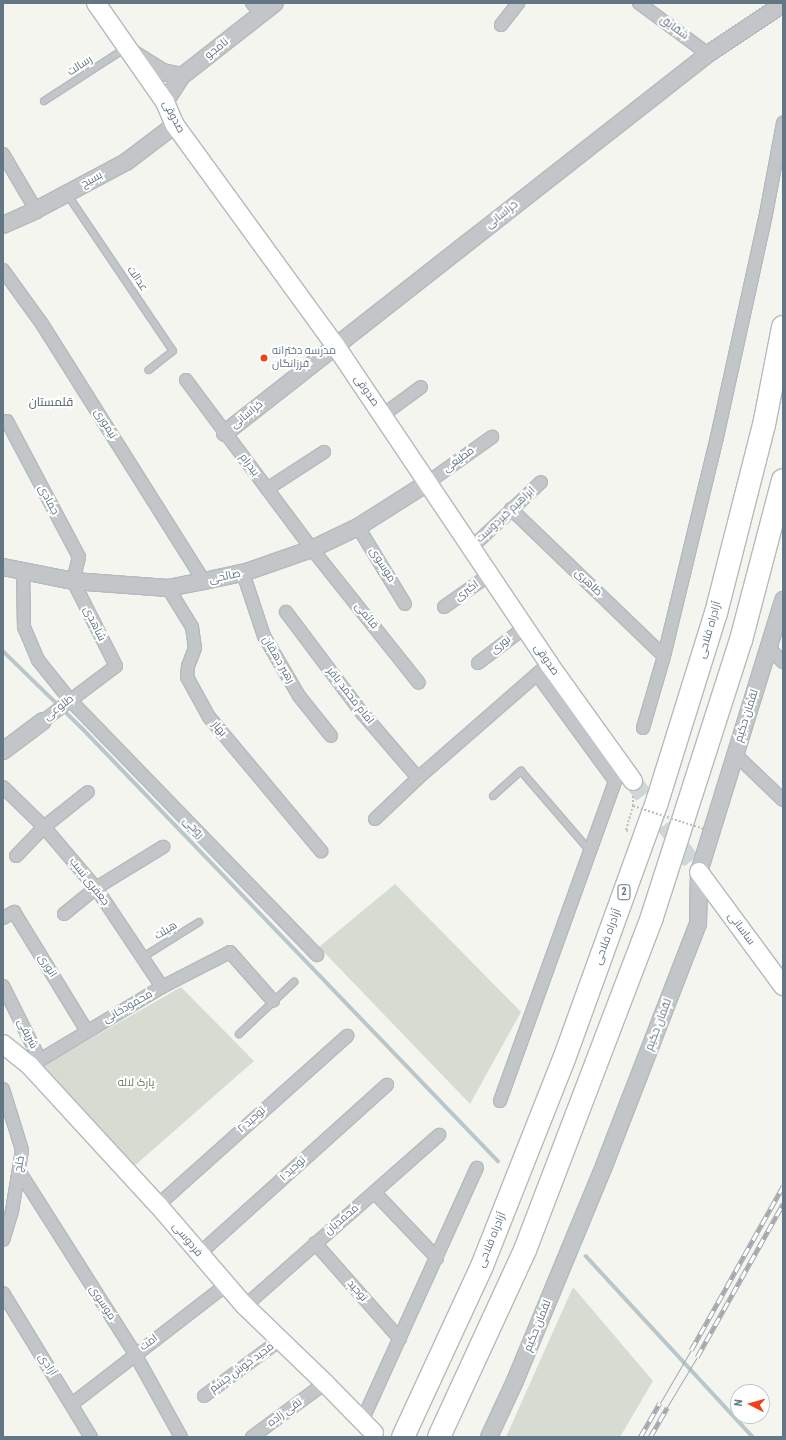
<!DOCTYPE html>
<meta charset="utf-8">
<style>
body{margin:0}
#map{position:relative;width:786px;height:1440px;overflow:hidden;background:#f5f5f0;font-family:"Roboto Condensed",Cairo,sans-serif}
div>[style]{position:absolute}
.green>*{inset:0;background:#d6dcd1}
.stream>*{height:3.5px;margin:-1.75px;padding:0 1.75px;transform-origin:1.75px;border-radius:1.75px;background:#b9c7cb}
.secondary-tunnel>*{height:18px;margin-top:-9px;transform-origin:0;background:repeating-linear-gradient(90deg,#d0d5d5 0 18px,transparent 0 27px)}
.path>*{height:2px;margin-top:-1px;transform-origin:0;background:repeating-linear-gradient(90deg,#bbbec0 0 2px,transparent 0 4px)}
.roads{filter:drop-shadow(1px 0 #b4babe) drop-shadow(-1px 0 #b4babe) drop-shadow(0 1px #b4babe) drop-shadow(0 -1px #b4babe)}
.service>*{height:6px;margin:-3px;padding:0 3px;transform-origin:3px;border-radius:3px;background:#c2c6c9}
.minor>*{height:12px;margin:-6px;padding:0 6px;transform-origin:6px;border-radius:6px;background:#c2c6c9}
.tertiary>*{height:16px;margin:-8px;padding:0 8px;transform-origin:8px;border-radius:8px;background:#c2c6c9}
.secondary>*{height:18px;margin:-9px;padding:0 9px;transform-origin:9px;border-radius:9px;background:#fff}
.motorway>*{height:22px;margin:-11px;padding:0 11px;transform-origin:11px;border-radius:11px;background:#fff}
.tram>*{height:1px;margin:-0.5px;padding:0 0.5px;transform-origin:0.5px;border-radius:0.5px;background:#a2a9ae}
.rail>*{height:4.5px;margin-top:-2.25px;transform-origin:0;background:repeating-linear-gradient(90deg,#fff 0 9px,#a2a9ae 0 18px);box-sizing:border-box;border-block:1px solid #a2a9ae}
.path-bridge>*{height:2px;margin-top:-1px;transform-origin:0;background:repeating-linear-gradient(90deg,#bbbec0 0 2px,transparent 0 4px)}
.dots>*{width:11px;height:11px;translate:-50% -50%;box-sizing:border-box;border:2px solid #fff;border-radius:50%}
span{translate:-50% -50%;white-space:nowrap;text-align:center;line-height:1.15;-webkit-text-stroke:4px #fff;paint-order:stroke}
.shield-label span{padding:1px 3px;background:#fff;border:1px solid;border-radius:3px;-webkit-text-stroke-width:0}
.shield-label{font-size:10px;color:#627684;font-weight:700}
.street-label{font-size:11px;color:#627684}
.poi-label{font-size:11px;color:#627684}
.left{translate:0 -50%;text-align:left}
.park-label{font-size:11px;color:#677a61}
.neighbourhood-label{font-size:12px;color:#505e68}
.frame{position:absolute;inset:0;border:4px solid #627684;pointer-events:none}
.north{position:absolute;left:730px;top:1384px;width:40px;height:40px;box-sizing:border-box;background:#fff;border:1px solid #c0c8ce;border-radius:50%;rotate:276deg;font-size:11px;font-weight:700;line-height:16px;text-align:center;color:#627684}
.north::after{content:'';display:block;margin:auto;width:14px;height:18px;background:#ee4218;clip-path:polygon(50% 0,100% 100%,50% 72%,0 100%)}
</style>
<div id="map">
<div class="green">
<i style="clip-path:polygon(395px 884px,521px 1012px,470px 1104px,319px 947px)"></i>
<i style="clip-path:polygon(181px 987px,254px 1061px,132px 1168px,38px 1069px)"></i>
<i style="clip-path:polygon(573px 1287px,653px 1381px,620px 1437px,506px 1437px)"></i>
</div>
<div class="stream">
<i style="left:3px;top:651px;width:109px;rotate:44.3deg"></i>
<i style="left:81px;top:727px;width:602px;rotate:46.14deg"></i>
<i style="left:586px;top:1256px;width:246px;rotate:47.3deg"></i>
</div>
<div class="secondary-tunnel">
<i style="left:633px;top:781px;width:112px;rotate:54deg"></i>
</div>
<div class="path">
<i style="left:628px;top:831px;width:2px;rotate:-153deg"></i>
<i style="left:626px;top:830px;width:25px;rotate:-74deg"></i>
<i style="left:633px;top:806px;width:10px;rotate:-90deg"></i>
</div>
<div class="roads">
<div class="service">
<i style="left:44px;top:101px;width:98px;rotate:-32.9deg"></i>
<i style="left:67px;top:194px;width:189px;rotate:56deg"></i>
<i style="left:173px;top:351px;width:31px;rotate:142deg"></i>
<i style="left:493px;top:796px;width:38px;rotate:-42deg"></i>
<i style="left:521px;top:771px;width:106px;rotate:49.2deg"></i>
<i style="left:143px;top:957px;width:66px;rotate:-32deg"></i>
<i style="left:239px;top:1034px;width:76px;rotate:-43.4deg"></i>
</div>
<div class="minor">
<i style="left:252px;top:3px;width:15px;rotate:48deg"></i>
<i style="left:639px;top:3px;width:86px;rotate:36.5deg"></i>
<i style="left:501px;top:25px;width:28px;rotate:-52deg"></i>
<i style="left:3px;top:154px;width:65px;rotate:59.5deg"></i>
<i style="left:3px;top:270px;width:67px;rotate:54.2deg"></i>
<i style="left:42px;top:324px;width:304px;rotate:57.8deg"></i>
<i style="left:186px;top:380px;width:211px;rotate:53.3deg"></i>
<i style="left:312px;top:549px;width:171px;rotate:51.4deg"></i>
<i style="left:383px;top:415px;width:47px;rotate:-36.4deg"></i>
<i style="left:7px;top:421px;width:154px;rotate:62.1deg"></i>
<i style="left:79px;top:557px;width:25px;rotate:104deg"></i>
<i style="left:73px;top:581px;width:95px;rotate:63.2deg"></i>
<i style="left:116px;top:666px;width:91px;rotate:143deg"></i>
<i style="left:427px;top:483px;width:80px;rotate:-35.3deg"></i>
<i style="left:267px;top:489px;width:68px;rotate:-33deg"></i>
<i style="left:511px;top:509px;width:212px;rotate:43.9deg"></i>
<i style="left:358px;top:527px;width:90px;rotate:58.6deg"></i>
<i style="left:471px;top:548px;width:96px;rotate:-43.3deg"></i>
<i style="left:23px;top:570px;width:57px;rotate:89deg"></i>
<i style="left:24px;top:627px;width:36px;rotate:67deg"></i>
<i style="left:38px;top:660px;width:51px;rotate:51.3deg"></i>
<i style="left:70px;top:700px;width:355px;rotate:45.9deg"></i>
<i style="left:243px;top:573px;width:66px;rotate:71.6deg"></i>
<i style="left:264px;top:636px;width:69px;rotate:59.7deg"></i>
<i style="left:299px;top:696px;width:51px;rotate:51.3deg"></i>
<i style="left:168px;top:588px;width:46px;rotate:58.4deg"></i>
<i style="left:192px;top:627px;width:21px;rotate:82deg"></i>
<i style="left:195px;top:648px;width:19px;rotate:111deg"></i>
<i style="left:188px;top:666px;width:11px;rotate:95deg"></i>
<i style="left:187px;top:677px;width:46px;rotate:61.2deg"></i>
<i style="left:209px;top:717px;width:175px;rotate:50.1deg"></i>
<i style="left:444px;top:607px;width:55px;rotate:-35.4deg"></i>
<i style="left:286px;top:612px;width:128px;rotate:53deg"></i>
<i style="left:363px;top:714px;width:84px;rotate:49.3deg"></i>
<i style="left:769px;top:648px;width:20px;rotate:45deg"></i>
<i style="left:478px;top:663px;width:58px;rotate:-37.3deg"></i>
<i style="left:643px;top:728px;width:75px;rotate:-73.7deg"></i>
<i style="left:664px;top:656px;width:225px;rotate:-76.4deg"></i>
<i style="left:717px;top:437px;width:228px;rotate:-77.6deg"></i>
<i style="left:766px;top:214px;width:93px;rotate:-79.4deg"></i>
<i style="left:735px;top:754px;width:66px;rotate:43.8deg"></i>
<i style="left:3px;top:787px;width:57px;rotate:44.3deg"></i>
<i style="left:44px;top:827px;width:80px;rotate:49.6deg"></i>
<i style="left:96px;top:888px;width:119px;rotate:56.3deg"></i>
<i style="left:375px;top:819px;width:59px;rotate:-43.6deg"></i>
<i style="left:418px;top:778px;width:166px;rotate:-41.1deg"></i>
<i style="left:16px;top:856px;width:40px;rotate:-46deg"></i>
<i style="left:44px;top:827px;width:56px;rotate:-38.5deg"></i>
<i style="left:64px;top:914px;width:41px;rotate:-39.1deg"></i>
<i style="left:96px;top:888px;width:79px;rotate:-31.5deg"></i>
<i style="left:3px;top:918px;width:13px;rotate:-29deg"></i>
<i style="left:14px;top:912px;width:140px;rotate:58.5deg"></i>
<i style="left:3px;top:986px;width:83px;rotate:63.4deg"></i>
<i style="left:30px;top:1066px;width:154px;rotate:-30.9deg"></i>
<i style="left:162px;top:987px;width:76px;rotate:-27.2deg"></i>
<i style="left:230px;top:952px;width:65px;rotate:48.7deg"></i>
<i style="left:3px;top:1089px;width:64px;rotate:72.7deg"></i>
<i style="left:22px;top:1150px;width:62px;rotate:99.3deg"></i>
<i style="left:12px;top:1211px;width:30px;rotate:107deg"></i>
<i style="left:500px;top:1101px;width:340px;rotate:-70.2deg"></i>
<i style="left:615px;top:781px;width:132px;rotate:-126.1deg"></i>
<i style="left:19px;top:1171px;width:217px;rotate:57.6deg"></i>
<i style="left:135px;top:1354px;width:95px;rotate:61deg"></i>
<i style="left:375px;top:1193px;width:90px;rotate:46.4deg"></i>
<i style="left:158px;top:1205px;width:254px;rotate:-41.8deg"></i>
<i style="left:315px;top:1243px;width:128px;rotate:48.5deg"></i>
<i style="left:199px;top:1254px;width:253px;rotate:-42deg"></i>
<i style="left:3px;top:1293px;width:169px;rotate:58.6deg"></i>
<i style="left:245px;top:1306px;width:259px;rotate:-41.4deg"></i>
<i style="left:204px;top:1396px;width:94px;rotate:-36.4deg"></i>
<i style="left:72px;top:1404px;width:196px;rotate:-37.7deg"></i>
<i style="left:362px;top:1421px;width:278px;rotate:-65.6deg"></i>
<i style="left:252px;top:1437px;width:81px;rotate:-36.4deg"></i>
</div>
<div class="tertiary">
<i style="left:134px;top:54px;width:34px;rotate:32deg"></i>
<i style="left:163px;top:72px;width:19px;rotate:12deg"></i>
<i style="left:165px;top:102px;width:31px;rotate:-57deg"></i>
<i style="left:182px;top:76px;width:118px;rotate:-38.1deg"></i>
<i style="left:3px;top:225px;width:36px;rotate:-24deg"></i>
<i style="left:36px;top:210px;width:102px;rotate:-28.1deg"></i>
<i style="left:126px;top:162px;width:61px;rotate:-37.1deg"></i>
<i style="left:225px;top:433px;width:614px;rotate:-38.12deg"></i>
<i style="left:708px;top:54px;width:90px;rotate:-33.7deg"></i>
<i style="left:3px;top:567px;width:71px;rotate:11.3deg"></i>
<i style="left:73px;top:581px;width:95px;rotate:4.2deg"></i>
<i style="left:168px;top:588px;width:37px;rotate:-11deg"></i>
<i style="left:204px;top:581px;width:40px;rotate:-12deg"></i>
<i style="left:243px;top:573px;width:73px;rotate:-19.2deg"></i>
<i style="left:312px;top:549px;width:51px;rotate:-25.6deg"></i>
<i style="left:358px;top:527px;width:82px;rotate:-32.5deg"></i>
<i style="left:3px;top:751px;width:50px;rotate:-36.9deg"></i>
<i style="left:489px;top:1437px;width:62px;rotate:-65.1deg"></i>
<i style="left:515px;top:1381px;width:233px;rotate:-67.5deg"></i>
<i style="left:604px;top:1166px;width:260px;rotate:-68.8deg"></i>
<i style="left:698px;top:924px;width:52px;rotate:-88.9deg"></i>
<i style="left:699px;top:872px;width:285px;rotate:-72.8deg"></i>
</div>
<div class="secondary">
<i style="left:96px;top:3px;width:121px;rotate:55.1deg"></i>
<i style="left:165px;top:102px;width:25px;rotate:67deg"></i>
<i style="left:175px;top:125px;width:272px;rotate:54deg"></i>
<i style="left:335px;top:345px;width:384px;rotate:56.1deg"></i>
<i style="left:549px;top:664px;width:144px;rotate:54.3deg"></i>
<i style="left:699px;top:872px;width:142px;rotate:53.6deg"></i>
<i style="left:3px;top:1044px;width:35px;rotate:39deg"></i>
<i style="left:30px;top:1066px;width:189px;rotate:47.4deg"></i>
<i style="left:158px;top:1205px;width:133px;rotate:49.3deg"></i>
<i style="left:245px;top:1306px;width:111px;rotate:43.9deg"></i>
<i style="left:325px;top:1383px;width:70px;rotate:45.6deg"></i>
</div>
<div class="motorway">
<i style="left:403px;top:1437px;width:188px;rotate:-65.2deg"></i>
<i style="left:482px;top:1266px;width:223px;rotate:-68.4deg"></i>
<i style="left:564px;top:1059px;width:273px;rotate:-70.1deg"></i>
<i style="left:657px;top:802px;width:198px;rotate:-72.7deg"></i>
<i style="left:716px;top:613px;width:194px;rotate:-75.7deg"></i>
<i style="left:764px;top:425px;width:100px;rotate:-79deg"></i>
<i style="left:439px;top:1437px;width:206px;rotate:-65.3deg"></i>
<i style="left:525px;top:1250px;width:356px;rotate:-69.1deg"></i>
<i style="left:652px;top:917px;width:291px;rotate:-72.2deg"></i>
<i style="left:741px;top:640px;width:165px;rotate:-75.3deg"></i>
</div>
</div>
<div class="tram">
<i style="left:660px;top:1403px;width:61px;rotate:-59.7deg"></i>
<i style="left:667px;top:1407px;width:58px;rotate:-59deg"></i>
</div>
<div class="rail">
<i style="left:691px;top:1350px;width:188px;rotate:-60.7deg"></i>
<i style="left:697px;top:1357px;width:176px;rotate:-60.7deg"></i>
<i style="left:640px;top:1437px;width:39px;rotate:-60deg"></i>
<i style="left:650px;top:1437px;width:34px;rotate:-60deg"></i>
</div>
<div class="path-bridge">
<i style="left:633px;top:806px;width:81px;rotate:18deg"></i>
</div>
<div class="dots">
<i style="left:264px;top:358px;background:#ee4218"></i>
</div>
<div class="shield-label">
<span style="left:624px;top:892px">2</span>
</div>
<div class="street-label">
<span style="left:674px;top:28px;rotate:36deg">شقایق</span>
<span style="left:217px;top:49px;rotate:-38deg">نامجو</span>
<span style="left:80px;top:66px;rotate:-33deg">رسالت</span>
<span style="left:173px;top:117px;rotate:62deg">صدوقی</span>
<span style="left:92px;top:180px;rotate:-29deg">بسیح</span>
<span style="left:502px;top:215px;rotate:-38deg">خراسانی</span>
<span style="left:137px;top:279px;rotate:56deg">عدالت</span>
<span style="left:366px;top:391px;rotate:55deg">صدوقی</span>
<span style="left:247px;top:415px;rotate:-39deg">خراسانی</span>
<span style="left:105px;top:424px;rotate:58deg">تیموری</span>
<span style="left:459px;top:460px;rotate:-36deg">مطیعی</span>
<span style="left:249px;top:465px;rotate:53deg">بیدرام</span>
<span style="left:48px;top:500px;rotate:62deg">جمادی</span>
<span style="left:506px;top:515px;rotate:-43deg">ابراهیم خیردوست</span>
<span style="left:382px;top:565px;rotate:58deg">موسوی</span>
<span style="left:225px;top:577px;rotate:-12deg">صالحی</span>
<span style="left:588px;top:583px;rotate:44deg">طاهری</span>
<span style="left:467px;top:591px;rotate:-36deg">اکبری</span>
<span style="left:366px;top:616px;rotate:51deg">قائمی</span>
<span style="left:94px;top:624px;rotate:64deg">شاهدی</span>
<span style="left:710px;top:630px;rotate:-74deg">آزادراه فلاحی</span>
<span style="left:501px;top:645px;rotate:-38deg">نوری</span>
<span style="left:278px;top:660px;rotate:60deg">رهبر دهقان</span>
<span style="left:546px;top:660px;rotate:55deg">صدوقی</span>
<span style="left:350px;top:696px;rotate:52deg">امام محمد باقر</span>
<span style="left:59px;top:708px;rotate:-38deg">طلوعی</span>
<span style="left:747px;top:716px;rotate:-72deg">لقمان حکیم</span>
<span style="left:219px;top:729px;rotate:50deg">بهار</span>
<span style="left:193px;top:828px;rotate:46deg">روحی</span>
<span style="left:89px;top:882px;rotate:52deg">جعفری نسب</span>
<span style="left:741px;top:929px;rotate:53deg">ساسانی</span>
<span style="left:166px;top:931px;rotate:-31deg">هیئت</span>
<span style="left:608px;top:937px;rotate:-70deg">آزادراه فلاحی</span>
<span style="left:47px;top:966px;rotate:58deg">انوری</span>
<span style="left:128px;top:1007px;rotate:-30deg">محمودخانی</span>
<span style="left:659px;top:1025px;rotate:-69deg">لقمان حکیم</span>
<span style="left:27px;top:1034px;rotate:63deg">شریفی</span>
<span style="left:252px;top:1120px;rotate:-42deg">توحید ۲</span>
<span style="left:20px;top:1164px;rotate:-80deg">خلج</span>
<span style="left:293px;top:1169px;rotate:-42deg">توحید ۱</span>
<span style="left:342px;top:1220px;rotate:-40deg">محمدیان</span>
<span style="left:187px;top:1240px;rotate:50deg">فردوسی</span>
<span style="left:492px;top:1240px;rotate:-68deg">آزادراه فلاحی</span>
<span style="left:357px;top:1291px;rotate:49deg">توحید</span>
<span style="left:102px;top:1303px;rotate:57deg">موسوی</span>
<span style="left:538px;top:1326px;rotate:-68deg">لقمان حکیم</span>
<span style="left:149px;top:1343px;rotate:-37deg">امت</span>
<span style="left:47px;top:1365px;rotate:58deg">آزادی</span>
<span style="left:242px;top:1368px;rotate:-36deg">مجید خوش چشم</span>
<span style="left:285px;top:1413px;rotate:-36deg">تقی زاده</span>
</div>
<div class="poi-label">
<span class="left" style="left:272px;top:358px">مدرسه دخترانه<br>فرزانگان</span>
</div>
<div class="park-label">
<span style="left:136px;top:1083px">پارک لاله</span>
</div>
<div class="neighbourhood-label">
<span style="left:51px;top:403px">قلمستان</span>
</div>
<div class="frame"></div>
<div class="north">N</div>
</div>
